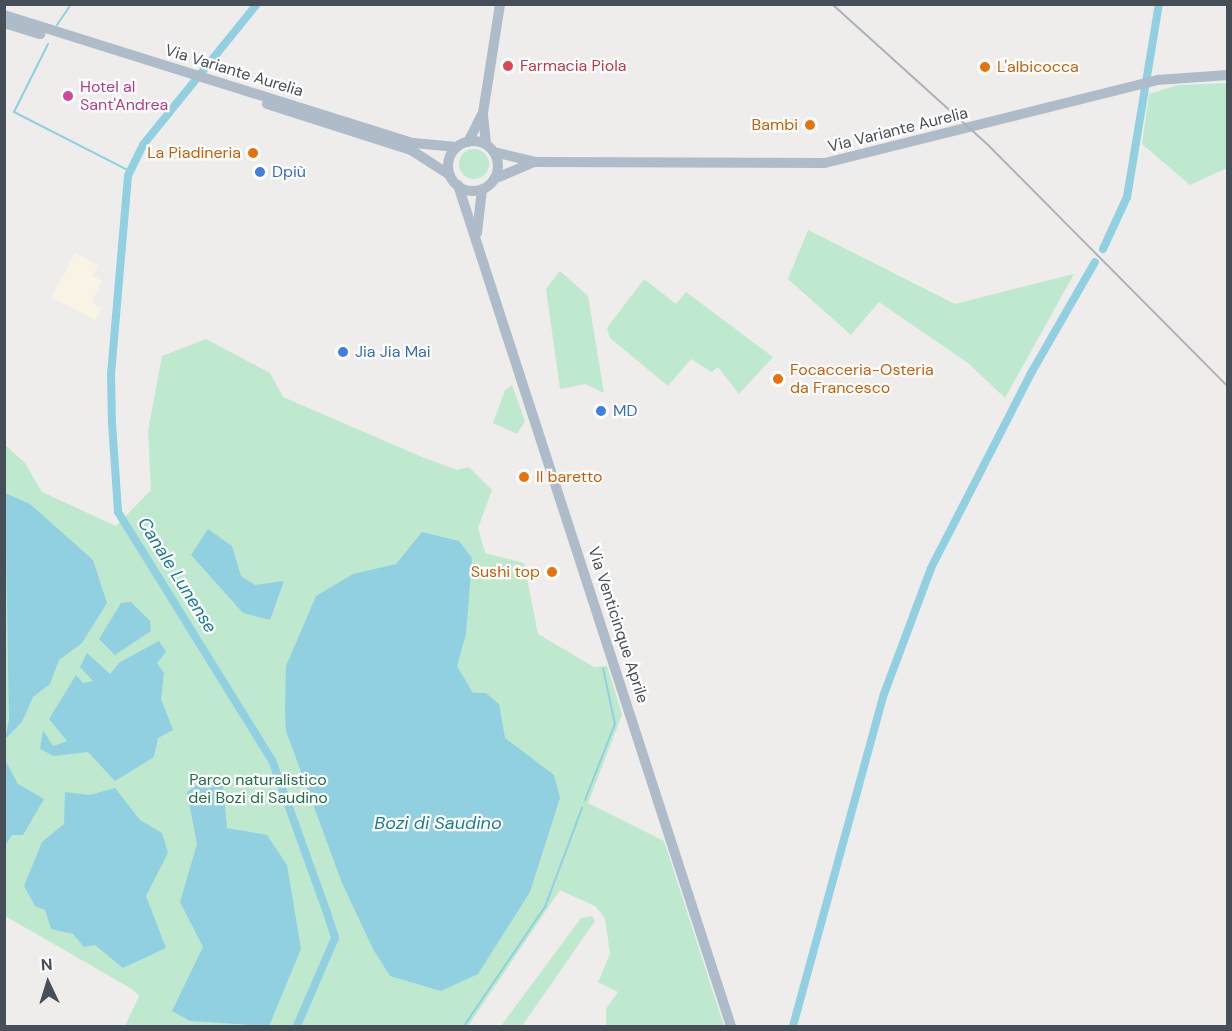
<!DOCTYPE html>
<meta charset="utf-8">
<style>
body{margin:0}
#map{position:relative;width:1232px;height:1031px;overflow:hidden;background:#efecec;font-family:"DM Sans",sans-serif}
div>[style]{position:absolute}
.commercial>*{inset:0;background:#f9f3e6}
.green>*{inset:0;background:#bee9cf}
.round{border-radius:50%}
.water>*{inset:0;background:#90d0e1}
.stream>*{height:2px;margin:-1px;padding:0 1px;transform-origin:1px;border-radius:1px;background:#90d0e1}
.canal>*{height:8px;margin:-4px;padding:0 4px;transform-origin:4px;border-radius:4px;background:#90d0e1}
.major>*{height:10px;margin:-5px;padding:0 5px;transform-origin:5px;border-radius:5px;background:#aebbc8}
.major>.ring{margin:-5px;padding:0;box-sizing:content-box;background:none;border:10px solid #aebbc8;border-radius:50%}
.rail>*{height:2px;margin:-1px;padding:0 1px;transform-origin:1px;border-radius:1px;background:#afb1b6}
.dots>*{width:16px;height:16px;translate:-50% -50%;box-sizing:border-box;border:3px solid #fff;border-radius:50%}
span{translate:-50% -50%;white-space:nowrap;text-align:center;line-height:1.15;-webkit-text-stroke:4.5px #fff;paint-order:stroke}
.health-label{font-size:16px;color:#be3a42}
.left{translate:0 -50%;text-align:left}
.food-label{font-size:16px;color:#c56008}
.right{translate:-100% -50%;text-align:right}
.street-label{font-size:16px;color:#464f57}
.hotel-label{font-size:16px;color:#b23c85}
.shop-label{font-size:16px;color:#366cbe}
.park-label{font-size:16px;color:#206f48}
.water-label{font-size:18px;color:#1b7b95;font-style:italic}
.frame{position:absolute;inset:0;border:6px solid #464f57;pointer-events:none}
.north{position:absolute;left:18px;top:953px;width:60px;height:60px;-webkit-text-stroke:4px #fff;paint-order:stroke;rotate:356deg;font-size:16px;font-weight:700;line-height:24px;text-align:center;color:#464f57}
.north::after{content:'';display:block;margin:auto;width:21px;height:27px;background:#464f57;clip-path:polygon(50% 0,100% 100%,50% 72%,0 100%)}
</style>
<div id="map">
<div class="commercial">
<i style="clip-path:polygon(75px 253px,98px 265px,92px 276px,102px 281px,91px 302px,101px 308px,95px 320px,52px 297px)"></i>
</div>
<div class="green">
<i style="clip-path:polygon(1227px 83px,1227px 168px,1190px 185px,1142px 144px,1149px 94px,1178px 85px)"></i>
<i class="round" style="left:459px;top:149px;width:30px;height:30px"></i>
<i style="clip-path:polygon(808px 230px,955px 304px,1074px 274px,1005px 398px,968px 363px,879px 302px,851px 335px,788px 279px)"></i>
<i style="clip-path:polygon(560px 271px,588px 296px,604px 393px,585px 384px,560px 389px,546px 289px)"></i>
<i style="clip-path:polygon(644px 279px,676px 304px,686px 292px,773px 357px,739px 394px,718px 367px,712px 372px,691px 359px,668px 386px,610px 338px,607px 328px)"></i>
<i style="clip-path:polygon(206px 339px,270px 373px,283px 397px,422px 457px,457px 470px,469px 467px,492px 490px,478px 528px,485px 553px,524px 563px,538px 634px,594px 667px,607px 666px,614px 688px,622px 715px,588px 803px,664px 841px,724px 1026px,606px 1026px,606px 1009px,618px 992px,598px 982px,610px 954px,605px 918px,595px 906px,560px 890px,468px 1026px,125px 1026px,139px 996px,132px 989px,5px 916px,4px 444px,25px 463px,42px 492px,116px 526px,151px 490px,148px 431px,162px 356px)"></i>
<i style="clip-path:polygon(512px 385px,525px 421px,517px 434px,493px 423px,505px 390px)"></i>
<i style="clip-path:polygon(592px 916px,595px 921px,522px 1026px,501px 1026px,581px 918px)"></i>
</div>
<div class="water">
<i style="clip-path:polygon(5px 493px,30px 504px,93px 560px,107px 603px,82px 643px,59px 660px,50px 684px,33px 697px,22px 722px,5px 739px,9px 720px)"></i>
<i style="clip-path:polygon(208px 529px,232px 546px,241px 576px,255px 585px,284px 581px,270px 620px,243px 613px,191px 555px)"></i>
<i style="clip-path:polygon(422px 532px,459px 541px,472px 558px,466px 634px,457px 666px,473px 693px,486px 693px,499px 704px,505px 738px,554px 775px,560px 798px,530px 892px,478px 974px,441px 991px,390px 976px,373px 949px,342px 883px,286px 731px,285px 710px,286px 666px,316px 596px,353px 574px,396px 564px)"></i>
<i style="clip-path:polygon(131px 602px,150px 621px,151px 631px,115px 655px,99px 639px,121px 603px)"></i>
<i style="clip-path:polygon(159px 641px,166px 652px,157px 663px,164px 673px,161px 699px,173px 730px,158px 738px,154px 757px,115px 781px,88px 752px,54px 756px,40px 749px,43px 730px,53px 746px,67px 741px,49px 719px,76px 675px,83px 683px,93px 681px,80px 667px,87px 653px,110px 674px,120px 662px)"></i>
<i style="clip-path:polygon(5px 760px,18px 784px,44px 799px,23px 835px,12px 835px,5px 846px)"></i>
<i style="clip-path:polygon(222px 777px,227px 828px,267px 835px,287px 865px,301px 949px,269px 1026px,190px 1021px,172px 1011px,203px 947px,180px 902px,197px 844px,187px 792px,202px 781px)"></i>
<i style="clip-path:polygon(115px 788px,140px 820px,162px 833px,168px 853px,146px 896px,166px 948px,123px 968px,95px 945px,84px 947px,73px 934px,51px 929px,45px 910px,35px 906px,24px 886px,42px 842px,64px 824px,65px 792px,90px 795px)"></i>
</div>
<div class="stream">
<i style="left:57px;top:25px;width:25px;rotate:-56deg"></i>
<i style="left:48px;top:44px;width:76px;rotate:116.6deg"></i>
<i style="left:14px;top:112px;width:130px;rotate:27deg"></i>
<i style="left:585px;top:800px;width:82px;rotate:-68.5deg"></i>
<i style="left:615px;top:724px;width:57px;rotate:-102.1deg"></i>
<i style="left:464px;top:1026px;width:144px;rotate:-55.8deg"></i>
<i style="left:545px;top:907px;width:106px;rotate:-69.5deg"></i>
</div>
<div class="canal">
<i style="left:257px;top:4px;width:181px;rotate:129deg"></i>
<i style="left:143px;top:145px;width:34px;rotate:116deg"></i>
<i style="left:128px;top:176px;width:198px;rotate:94.9deg"></i>
<i style="left:111px;top:373px;width:50px;rotate:88.9deg"></i>
<i style="left:112px;top:423px;width:89px;rotate:86.1deg"></i>
<i style="left:118px;top:512px;width:292px;rotate:58.2deg"></i>
<i style="left:272px;top:760px;width:163px;rotate:70.2deg"></i>
<i style="left:327px;top:913px;width:26px;rotate:72deg"></i>
<i style="left:335px;top:938px;width:96px;rotate:113.4deg"></i>
<i style="left:1103px;top:249px;width:57px;rotate:-65.2deg"></i>
<i style="left:1127px;top:197px;width:196px;rotate:-80.6deg"></i>
<i style="left:793px;top:1026px;width:344px;rotate:-74.7deg"></i>
<i style="left:884px;top:694px;width:134px;rotate:-69.5deg"></i>
<i style="left:931px;top:568px;width:217px;rotate:-62.8deg"></i>
<i style="left:1030px;top:375px;width:130px;rotate:-60.1deg"></i>
</div>
<div class="major">
<i style="left:4px;top:15px;width:429px;rotate:17.4deg"></i>
<i style="left:413px;top:143px;width:44px;rotate:5.2deg"></i>
<i style="left:4px;top:23px;width:38px;rotate:17deg"></i>
<i style="left:267px;top:104px;width:151px;rotate:17.7deg"></i>
<i style="left:411px;top:150px;width:46px;rotate:32.7deg"></i>
<i style="left:483px;top:115px;width:29px;rotate:84deg"></i>
<i class="ring" style="left:448px;top:141px;width:40px;height:40px"></i>
<i style="left:468px;top:142px;width:33px;rotate:-63deg"></i>
<i style="left:483px;top:113px;width:110px;rotate:-81.1deg"></i>
<i style="left:494px;top:152px;width:42px;rotate:13.7deg"></i>
<i style="left:535px;top:162px;width:290px;rotate:0.2deg"></i>
<i style="left:825px;top:163px;width:342px;rotate:-14deg"></i>
<i style="left:1157px;top:80px;width:71px;rotate:-4deg"></i>
<i style="left:494px;top:179px;width:43px;rotate:-23deg"></i>
<i style="left:458px;top:185px;width:884px;rotate:72.02deg"></i>
<i style="left:477px;top:233px;width:44px;rotate:-83.5deg"></i>
</div>
<div class="rail">
<i style="left:832px;top:4px;width:213px;rotate:42.1deg"></i>
<i style="left:990px;top:147px;width:338px;rotate:45.2deg"></i>
</div>
<div class="dots">
<i style="left:508px;top:66px;background:#e0444e"></i>
<i style="left:985px;top:67px;background:#e8710a"></i>
<i style="left:68px;top:96px;background:#d1479c"></i>
<i style="left:810px;top:125px;background:#e8710a"></i>
<i style="left:253px;top:153px;background:#e8710a"></i>
<i style="left:260px;top:172px;background:#3f7fe0"></i>
<i style="left:343px;top:352px;background:#3f7fe0"></i>
<i style="left:778px;top:379px;background:#e8710a"></i>
<i style="left:601px;top:411px;background:#3f7fe0"></i>
<i style="left:524px;top:477px;background:#e8710a"></i>
<i style="left:552px;top:572px;background:#e8710a"></i>
</div>
<div class="health-label">
<span class="left" style="left:520px;top:66px">Farmacia Piola</span>
</div>
<div class="food-label">
<span class="left" style="left:997px;top:67px">L'albicocca</span>
<span class="right" style="left:798px;top:125px">Bambi</span>
<span class="right" style="left:241px;top:153px">La Piadineria</span>
<span class="left" style="left:790px;top:379px">Focacceria-Osteria<br>da Francesco</span>
<span class="left" style="left:536px;top:477px">Il baretto</span>
<span class="right" style="left:540px;top:572px">Sushi top</span>
</div>
<div class="street-label">
<span style="left:234px;top:71px;rotate:17deg">Via Variante Aurelia</span>
<span style="left:898px;top:130px;rotate:-14deg">Via Variante Aurelia</span>
<span style="left:618px;top:625px;rotate:72deg">Via Venticinque Aprile</span>
</div>
<div class="hotel-label">
<span class="left" style="left:80px;top:96px">Hotel al<br>Sant'Andrea</span>
</div>
<div class="shop-label">
<span class="left" style="left:272px;top:172px">Dpiù</span>
<span class="left" style="left:355px;top:352px">Jia Jia Mai</span>
<span class="left" style="left:613px;top:411px">MD</span>
</div>
<div class="park-label">
<span style="left:258px;top:789px">Parco naturalistico<br>dei Bozi di Saudino</span>
</div>
<div class="water-label">
<span style="left:177px;top:575px;rotate:58deg">Canale Lunense</span>
<span style="left:438px;top:823px">Bozi di Saudino</span>
</div>
<div class="frame"></div>
<div class="north">N</div>
</div>
